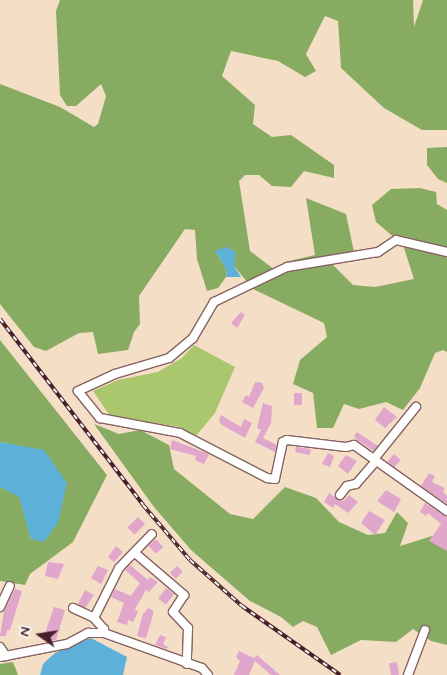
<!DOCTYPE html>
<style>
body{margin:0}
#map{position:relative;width:447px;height:675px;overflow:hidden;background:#f4dfc6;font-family:Mynerve,sans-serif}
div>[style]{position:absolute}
.green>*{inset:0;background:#aac76e}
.forest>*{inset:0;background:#87ac61}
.water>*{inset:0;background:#5db0d8}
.building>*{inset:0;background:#e1a6cc;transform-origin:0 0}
.roads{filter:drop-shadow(1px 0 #866261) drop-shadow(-1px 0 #866261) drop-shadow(0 1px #866261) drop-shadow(0 -1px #866261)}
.minor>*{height:8px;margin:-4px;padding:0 4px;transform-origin:4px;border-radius:4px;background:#fff}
.rail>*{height:4px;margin-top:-2px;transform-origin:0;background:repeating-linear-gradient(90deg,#f6f6f2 0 5.5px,#4a1f2b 0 11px);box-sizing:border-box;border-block:1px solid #4a1f2b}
span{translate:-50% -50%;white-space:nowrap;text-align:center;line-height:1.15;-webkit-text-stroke:4px #f6f6f2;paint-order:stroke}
.north{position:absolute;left:15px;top:610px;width:50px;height:50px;-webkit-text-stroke:4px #f6f6f2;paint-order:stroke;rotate:283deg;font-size:14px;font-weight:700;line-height:20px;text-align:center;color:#4a1f2b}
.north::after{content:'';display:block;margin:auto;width:18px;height:22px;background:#4a1f2b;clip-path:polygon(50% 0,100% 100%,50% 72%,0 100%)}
</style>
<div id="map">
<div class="green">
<i style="clip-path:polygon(194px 345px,235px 367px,215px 413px,195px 437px,180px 427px,110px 416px,93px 391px,118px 380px,158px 372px,182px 358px)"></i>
</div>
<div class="forest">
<i style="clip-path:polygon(60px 0,413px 0,414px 27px,423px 0,447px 0,447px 130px,422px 130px,384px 108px,341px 68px,338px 21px,325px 16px,306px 54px,316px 71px,305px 77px,278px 61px,231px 51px,222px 76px,255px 105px,253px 124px,272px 137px,291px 135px,334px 165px,334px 178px,304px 171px,291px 187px,272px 186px,259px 175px,245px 175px,239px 181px,250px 251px,275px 270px,285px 262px,315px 255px,306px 198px,346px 214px,354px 252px,332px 264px,353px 285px,375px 287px,414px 279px,403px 245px,376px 222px,372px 205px,391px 189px,420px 188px,436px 192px,437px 204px,447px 210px,447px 352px,443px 350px,435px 353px,420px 388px,403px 410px,386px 402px,359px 409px,344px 404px,333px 428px,317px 428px,313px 393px,293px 384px,300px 360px,327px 337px,324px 323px,253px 289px,234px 266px,215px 251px,227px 270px,226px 277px,218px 288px,207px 291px,197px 259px,195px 230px,185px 229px,139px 296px,140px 324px,134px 332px,128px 350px,98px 354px,93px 332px,79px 333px,46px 351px,34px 347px,0 304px,0 84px,60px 107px,94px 127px,98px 124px,106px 96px,101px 84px,76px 106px,67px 106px,60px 95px,56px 11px)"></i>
<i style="clip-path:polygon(447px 147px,447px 183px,438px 179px,427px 165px,427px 148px)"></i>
<i style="clip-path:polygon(0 340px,107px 475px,73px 542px,30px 574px,25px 585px,0 581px,0 487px,20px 497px,31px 539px,44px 451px,0 442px)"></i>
<i style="clip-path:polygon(94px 424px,119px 434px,140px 430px,169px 445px,174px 469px,230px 514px,253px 519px,285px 487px,316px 498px,339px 522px,368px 535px,385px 533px,397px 512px,408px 523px,400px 546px,432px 536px,447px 545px,447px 645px,431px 641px,413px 629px,396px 642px,361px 640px,331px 655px,317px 627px,303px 621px,293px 627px,281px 617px,250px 601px,191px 550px,154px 507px)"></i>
<i style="clip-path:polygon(13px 662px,18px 675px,0 675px,0 664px)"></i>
</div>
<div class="water">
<i style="clip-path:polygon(226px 247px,236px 252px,234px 266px,241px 277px,226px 277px,227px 270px,215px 251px)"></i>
<i style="clip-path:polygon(0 442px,44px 450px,67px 483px,58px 523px,44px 542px,31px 539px,19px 497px,0 487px)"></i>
<i style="clip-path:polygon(91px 638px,127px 657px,123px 675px,40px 675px,43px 664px,55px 653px)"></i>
</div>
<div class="building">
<i style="clip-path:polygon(241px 312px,245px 315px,237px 328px,231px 323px)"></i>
<i style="clip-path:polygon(255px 382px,262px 383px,264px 388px,253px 408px,242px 402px,246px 395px,249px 397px)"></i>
<i style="left:294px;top:393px;width:8px;height:12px"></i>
<i style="clip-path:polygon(263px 403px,272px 406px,271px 423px,263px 438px,277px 445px,275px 452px,255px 442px,261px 430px,257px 428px)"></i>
<i style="clip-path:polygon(384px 407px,397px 417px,385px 428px,375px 420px)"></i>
<i style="clip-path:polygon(221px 415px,241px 427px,244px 419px,252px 423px,245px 438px,222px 425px,219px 421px)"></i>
<i style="clip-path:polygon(357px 432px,378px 446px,374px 451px,357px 440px,354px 436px)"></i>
<i style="clip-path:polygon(172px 440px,209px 454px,204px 464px,195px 460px,196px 456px,170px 449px)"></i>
<i style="clip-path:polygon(296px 447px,311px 449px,310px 455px,295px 452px)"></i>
<i style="clip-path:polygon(328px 453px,334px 456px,330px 467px,322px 464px)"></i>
<i style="left:394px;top:454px;width:9px;height:10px;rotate:41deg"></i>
<i style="clip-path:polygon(346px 455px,357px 461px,348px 474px,338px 466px)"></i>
<i style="clip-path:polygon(429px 473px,435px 476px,432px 482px,445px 488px,443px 492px,447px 496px,447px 504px,421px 486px)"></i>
<i style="clip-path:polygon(386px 490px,401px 499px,394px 512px,377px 501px)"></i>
<i style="clip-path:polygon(329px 493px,339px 500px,344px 501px,349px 495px,358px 502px,348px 513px,335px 504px,333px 508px,324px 502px)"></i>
<i style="clip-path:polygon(425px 503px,447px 517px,447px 551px,429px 541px,441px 524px,428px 513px,426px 516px,420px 512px)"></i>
<i style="clip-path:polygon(369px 511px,385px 520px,375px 535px,361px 523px)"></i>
<i style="left:138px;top:517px;width:10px;height:15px;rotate:45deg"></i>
<i style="left:156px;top:539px;width:11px;height:10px;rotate:49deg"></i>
<i style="clip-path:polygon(116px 546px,123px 552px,114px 562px,108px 557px)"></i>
<i style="clip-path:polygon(48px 562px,64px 564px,58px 579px,45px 576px)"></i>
<i style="clip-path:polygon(130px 565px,148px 580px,150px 577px,158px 582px,149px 592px,146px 590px,135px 609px,138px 612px,133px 622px,128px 620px,127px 625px,117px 622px,124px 603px,111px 597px,115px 589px,131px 596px,140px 583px,125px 570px)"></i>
<i style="clip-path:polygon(98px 566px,108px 570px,101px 584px,91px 578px)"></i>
<i style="left:177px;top:566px;width:8px;height:10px;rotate:45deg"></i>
<i style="left:166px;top:588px;width:10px;height:13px;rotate:37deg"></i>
<i style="clip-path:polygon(15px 589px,22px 591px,10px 630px,7px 630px,6px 636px,0 636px,4px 611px)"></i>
<i style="clip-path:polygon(85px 590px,94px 595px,85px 608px,78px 604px)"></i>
<i style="clip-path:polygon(54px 607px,65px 610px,56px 640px,51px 641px,43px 639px)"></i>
<i style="clip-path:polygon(148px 608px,153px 610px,153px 615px,146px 638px,137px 636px,143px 614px)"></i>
<i style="clip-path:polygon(160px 635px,166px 637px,163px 644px,168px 647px,167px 649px,155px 645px)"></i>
<i style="clip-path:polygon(239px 651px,254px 658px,257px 655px,280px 675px,271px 675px,255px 661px,249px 675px,234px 675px,240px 661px,236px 657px)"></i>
<i style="left:397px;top:662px;width:13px;height:8px;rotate:81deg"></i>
</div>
<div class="roads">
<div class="minor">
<i style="left:447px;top:252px;width:52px;rotate:-166.8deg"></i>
<i style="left:396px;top:240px;width:22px;rotate:146deg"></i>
<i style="left:378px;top:252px;width:92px;rotate:170.6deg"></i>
<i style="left:287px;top:267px;width:81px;rotate:154.4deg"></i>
<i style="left:214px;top:302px;width:42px;rotate:120.3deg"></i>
<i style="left:193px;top:338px;width:31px;rotate:140deg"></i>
<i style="left:169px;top:358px;width:56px;rotate:163.5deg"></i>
<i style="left:115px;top:374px;width:41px;rotate:155.3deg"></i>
<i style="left:78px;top:391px;width:35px;rotate:51deg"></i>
<i style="left:100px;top:418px;width:81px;rotate:10.6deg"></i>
<i style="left:180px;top:433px;width:98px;rotate:27.3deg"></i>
<i style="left:267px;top:478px;width:8px;rotate:7deg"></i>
<i style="left:275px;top:479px;width:38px;rotate:-78deg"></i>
<i style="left:283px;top:442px;width:4px;rotate:-27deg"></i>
<i style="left:287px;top:440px;width:59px;rotate:6.8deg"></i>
<i style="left:346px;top:447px;width:8px;rotate:-14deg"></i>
<i style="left:354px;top:445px;width:114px;rotate:35.4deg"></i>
<i style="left:374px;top:459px;width:67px;rotate:-51.1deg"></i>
<i style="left:340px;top:495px;width:11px;rotate:-52deg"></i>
<i style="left:347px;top:486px;width:9px;rotate:-13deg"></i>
<i style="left:356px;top:484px;width:30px;rotate:-49deg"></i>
<i style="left:135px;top:553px;width:65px;rotate:40.6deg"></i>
<i style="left:184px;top:595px;width:20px;rotate:123deg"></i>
<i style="left:173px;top:612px;width:22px;rotate:47deg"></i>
<i style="left:188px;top:628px;width:36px;rotate:92deg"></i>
<i style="left:0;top:607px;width:23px;rotate:-65deg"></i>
<i style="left:73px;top:608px;width:23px;rotate:25deg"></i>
<i style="left:94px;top:618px;width:15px;rotate:48deg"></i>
<i style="left:104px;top:629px;width:4px;rotate:90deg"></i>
<i style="left:94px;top:618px;width:56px;rotate:-63.4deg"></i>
<i style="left:119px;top:568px;width:47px;rotate:-45.9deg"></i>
<i style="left:0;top:647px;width:11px;rotate:56deg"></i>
<i style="left:0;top:657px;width:68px;rotate:-11deg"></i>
<i style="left:67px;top:644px;width:24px;rotate:-28deg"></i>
<i style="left:88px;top:633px;width:16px"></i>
<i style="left:104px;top:633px;width:104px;rotate:19.7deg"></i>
<i style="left:202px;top:668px;width:9px;rotate:49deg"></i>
<i style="left:408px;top:675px;width:48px;rotate:-69.3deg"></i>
</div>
</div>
<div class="rail">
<i style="left:0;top:319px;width:235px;rotate:52.4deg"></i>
<i style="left:143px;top:505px;width:72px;rotate:49.5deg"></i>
<i style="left:190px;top:560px;width:69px;rotate:41.5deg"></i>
<i style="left:242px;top:606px;width:120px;rotate:35.1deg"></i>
</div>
<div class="north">N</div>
</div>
